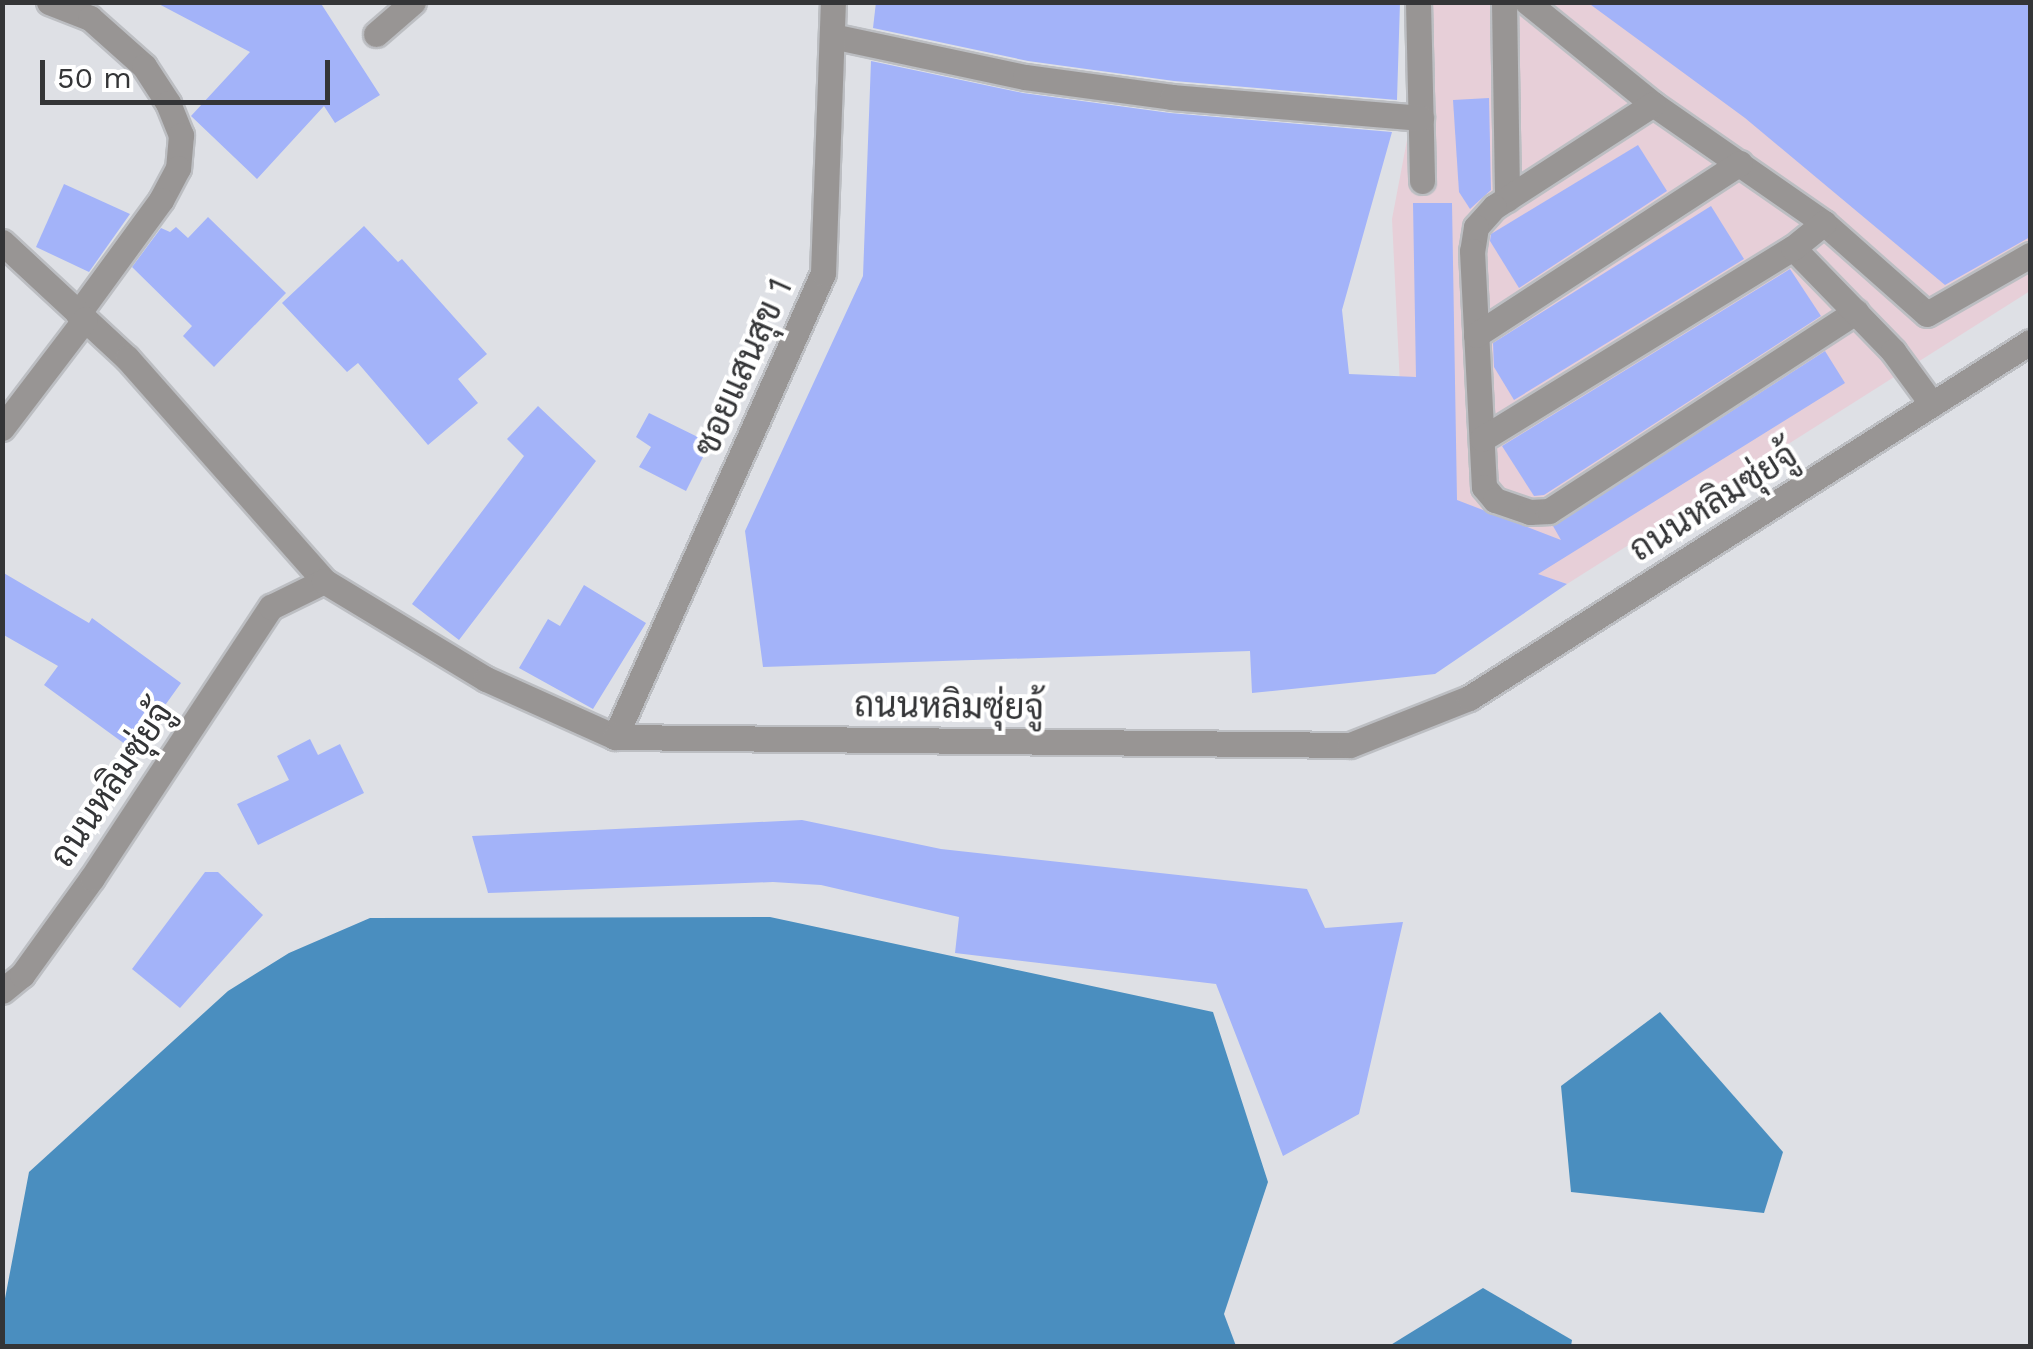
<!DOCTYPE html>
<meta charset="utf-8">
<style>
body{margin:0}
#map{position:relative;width:2033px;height:1349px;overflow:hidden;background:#dee0e5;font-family:"Work Sans",Sarabun,sans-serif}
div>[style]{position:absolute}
.commercial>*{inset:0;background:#e7cfd8}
.water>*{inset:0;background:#4a8ebf}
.building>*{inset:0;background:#a3b3f9}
.roads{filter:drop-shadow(2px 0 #bcbec2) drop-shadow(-2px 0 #bcbec2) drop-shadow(0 2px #bcbec2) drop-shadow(0 -2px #bcbec2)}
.minor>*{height:25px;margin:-12.5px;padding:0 12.5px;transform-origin:12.5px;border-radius:12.5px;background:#989594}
span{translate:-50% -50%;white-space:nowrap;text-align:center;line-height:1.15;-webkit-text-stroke:8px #fff;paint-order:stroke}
.street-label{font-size:35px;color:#343537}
.frame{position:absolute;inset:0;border:5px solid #343537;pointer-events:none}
.scale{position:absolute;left:40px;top:60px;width:290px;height:45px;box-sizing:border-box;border:5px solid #343537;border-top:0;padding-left:12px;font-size:30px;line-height:35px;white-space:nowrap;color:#343537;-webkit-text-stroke:8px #fff;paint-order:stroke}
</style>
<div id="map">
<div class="commercial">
<i style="clip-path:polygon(1433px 3px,2030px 3px,2030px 291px,1567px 584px,1407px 532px,1392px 219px)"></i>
</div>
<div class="water">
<i style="clip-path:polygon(770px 917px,1213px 1012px,1268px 1182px,1224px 1314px,1236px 1346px,3px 1346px,3px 1309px,29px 1172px,228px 991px,289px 953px,370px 918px)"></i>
<i style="clip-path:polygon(1660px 1012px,1783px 1152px,1764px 1213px,1571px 1192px,1561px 1086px)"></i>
<i style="clip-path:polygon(1483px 1288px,1572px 1340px,1571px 1346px,1389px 1346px)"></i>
</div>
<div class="building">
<i style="clip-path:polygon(155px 2px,320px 2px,380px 95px,335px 123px,324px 106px,257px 179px,191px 116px,250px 52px)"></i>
<i style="clip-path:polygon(876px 2px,1400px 2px,1397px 100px,1174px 81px,1028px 61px,873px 28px)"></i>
<i style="clip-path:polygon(1587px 2px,2030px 2px,2030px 237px,1945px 285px,1745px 118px)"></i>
<i style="clip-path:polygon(871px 61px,1023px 93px,1170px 113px,1392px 132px,1342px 310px,1349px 374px,1416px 377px,1413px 203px,1452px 203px,1457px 500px,1561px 540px,1553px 526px,1825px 351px,1845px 383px,1538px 574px,1567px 584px,1435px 674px,1252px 693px,1250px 651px,763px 667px,745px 531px,863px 276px)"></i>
<i style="clip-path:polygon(1489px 98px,1491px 190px,1470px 209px,1459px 192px,1453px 100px)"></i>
<i style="clip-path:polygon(1638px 145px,1667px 191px,1519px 288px,1490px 241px,1491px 234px)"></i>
<i style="clip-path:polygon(64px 184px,130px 214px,89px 272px,36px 247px)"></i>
<i style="clip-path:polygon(1711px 206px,1744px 259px,1514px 400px,1494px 367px,1493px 343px)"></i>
<i style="clip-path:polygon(208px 217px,286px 293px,214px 367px,183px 336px,192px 326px,132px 267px,161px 228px,170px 232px,176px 227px,188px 238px)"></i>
<i style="clip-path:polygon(364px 226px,398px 262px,402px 259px,487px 354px,458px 379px,478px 403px,428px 445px,358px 363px,347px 372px,282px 303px)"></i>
<i style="clip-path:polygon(1790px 269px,1821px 316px,1544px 495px,1534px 496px,1502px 446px)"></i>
<i style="clip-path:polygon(538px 406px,596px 461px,459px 640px,412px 604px,524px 456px,507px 439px)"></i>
<i style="clip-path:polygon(649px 413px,710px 443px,686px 491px,639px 467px,651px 447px,636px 437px)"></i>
<i style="clip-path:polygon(2px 572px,89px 623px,92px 618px,181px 683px,133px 750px,44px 685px,58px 666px,2px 634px)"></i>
<i style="clip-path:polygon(584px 585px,646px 623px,593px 709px,519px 668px,548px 619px,560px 626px)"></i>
<i style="clip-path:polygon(310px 739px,318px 755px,340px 744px,364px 793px,258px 845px,237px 804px,289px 780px,277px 756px)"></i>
<i style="clip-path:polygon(802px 820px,941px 849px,1307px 889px,1325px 928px,1403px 922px,1359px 1114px,1283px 1156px,1216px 984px,955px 953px,959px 917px,821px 885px,773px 882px,488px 893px,472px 836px)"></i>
<i style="clip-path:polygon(205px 872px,218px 872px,263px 915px,180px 1008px,132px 969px)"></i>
</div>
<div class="roads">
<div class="minor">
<i style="left:49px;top:2px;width:44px;rotate:21.3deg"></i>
<i style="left:90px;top:18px;width:72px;rotate:41.6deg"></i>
<i style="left:144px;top:66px;width:44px;rotate:57deg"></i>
<i style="left:168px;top:103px;width:35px;rotate:68deg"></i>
<i style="left:181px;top:135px;width:33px;rotate:95deg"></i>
<i style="left:178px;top:168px;width:36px;rotate:118deg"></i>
<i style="left:161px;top:200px;width:141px;rotate:126.1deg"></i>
<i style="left:1418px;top:2px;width:179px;rotate:88.7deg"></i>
<i style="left:1504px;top:2px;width:197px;rotate:89.1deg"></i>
<i style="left:1527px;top:2px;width:162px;rotate:39deg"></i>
<i style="left:1653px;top:104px;width:208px;rotate:34.8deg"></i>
<i style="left:1824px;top:223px;width:137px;rotate:41.5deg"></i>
<i style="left:1927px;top:314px;width:119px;rotate:-29.8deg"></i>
<i style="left:376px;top:34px;width:49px;rotate:-40.9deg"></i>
<i style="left:832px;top:36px;width:197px;rotate:12deg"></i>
<i style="left:1025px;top:77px;width:148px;rotate:7.7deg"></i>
<i style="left:1172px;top:97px;width:250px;rotate:4.8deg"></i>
<i style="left:1653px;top:104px;width:189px;rotate:147.1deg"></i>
<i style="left:1494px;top:207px;width:27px;rotate:132deg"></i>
<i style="left:1476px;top:227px;width:24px;rotate:99deg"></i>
<i style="left:1472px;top:251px;width:236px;rotate:87.1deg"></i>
<i style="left:1484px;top:487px;width:17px;rotate:50deg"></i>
<i style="left:1495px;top:500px;width:37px;rotate:19deg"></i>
<i style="left:1530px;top:512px;width:19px;rotate:-3deg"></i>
<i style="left:1549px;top:511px;width:366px;rotate:-33deg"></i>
<i style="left:2px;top:242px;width:171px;rotate:42.9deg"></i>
<i style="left:127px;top:358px;width:298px;rotate:48.5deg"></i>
<i style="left:1793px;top:248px;width:144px;rotate:45.8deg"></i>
<i style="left:1893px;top:351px;width:66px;rotate:53.7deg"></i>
<i style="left:1476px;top:335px;width:315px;rotate:-33.1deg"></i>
<i style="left:2px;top:428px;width:137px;rotate:-52.7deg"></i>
<i style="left:1482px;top:439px;width:365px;rotate:-31.6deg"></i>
<i style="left:1793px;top:248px;width:40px;rotate:-39deg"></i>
<i style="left:615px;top:737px;width:508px;rotate:-65.85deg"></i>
<i style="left:823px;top:273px;width:271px;rotate:-87.9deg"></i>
<i style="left:2px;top:991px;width:26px;rotate:-39deg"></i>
<i style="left:22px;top:975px;width:120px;rotate:-54.2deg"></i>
<i style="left:92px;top:878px;width:325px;rotate:-56.6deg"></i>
<i style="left:271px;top:607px;width:59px;rotate:-26.1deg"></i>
<i style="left:324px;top:581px;width:189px;rotate:31.2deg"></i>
<i style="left:486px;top:679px;width:141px;rotate:24.2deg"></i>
<i style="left:615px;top:737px;width:735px;rotate:0.62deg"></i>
<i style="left:1350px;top:745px;width:128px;rotate:-21.6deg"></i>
<i style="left:1469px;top:698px;width:664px;rotate:-32.4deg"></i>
</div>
</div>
<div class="street-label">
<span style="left:743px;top:367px;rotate:-66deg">ซอยแสนสุข 1</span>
<span style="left:1713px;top:502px;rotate:-32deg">ถนนหลิมซุ่ยจู้</span>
<span style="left:949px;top:706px;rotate:1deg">ถนนหลิมซุ่ยจู้</span>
<span style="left:111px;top:784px;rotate:-56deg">ถนนหลิมซุ่ยจู้</span>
</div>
<div class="frame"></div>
<div class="scale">50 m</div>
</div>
